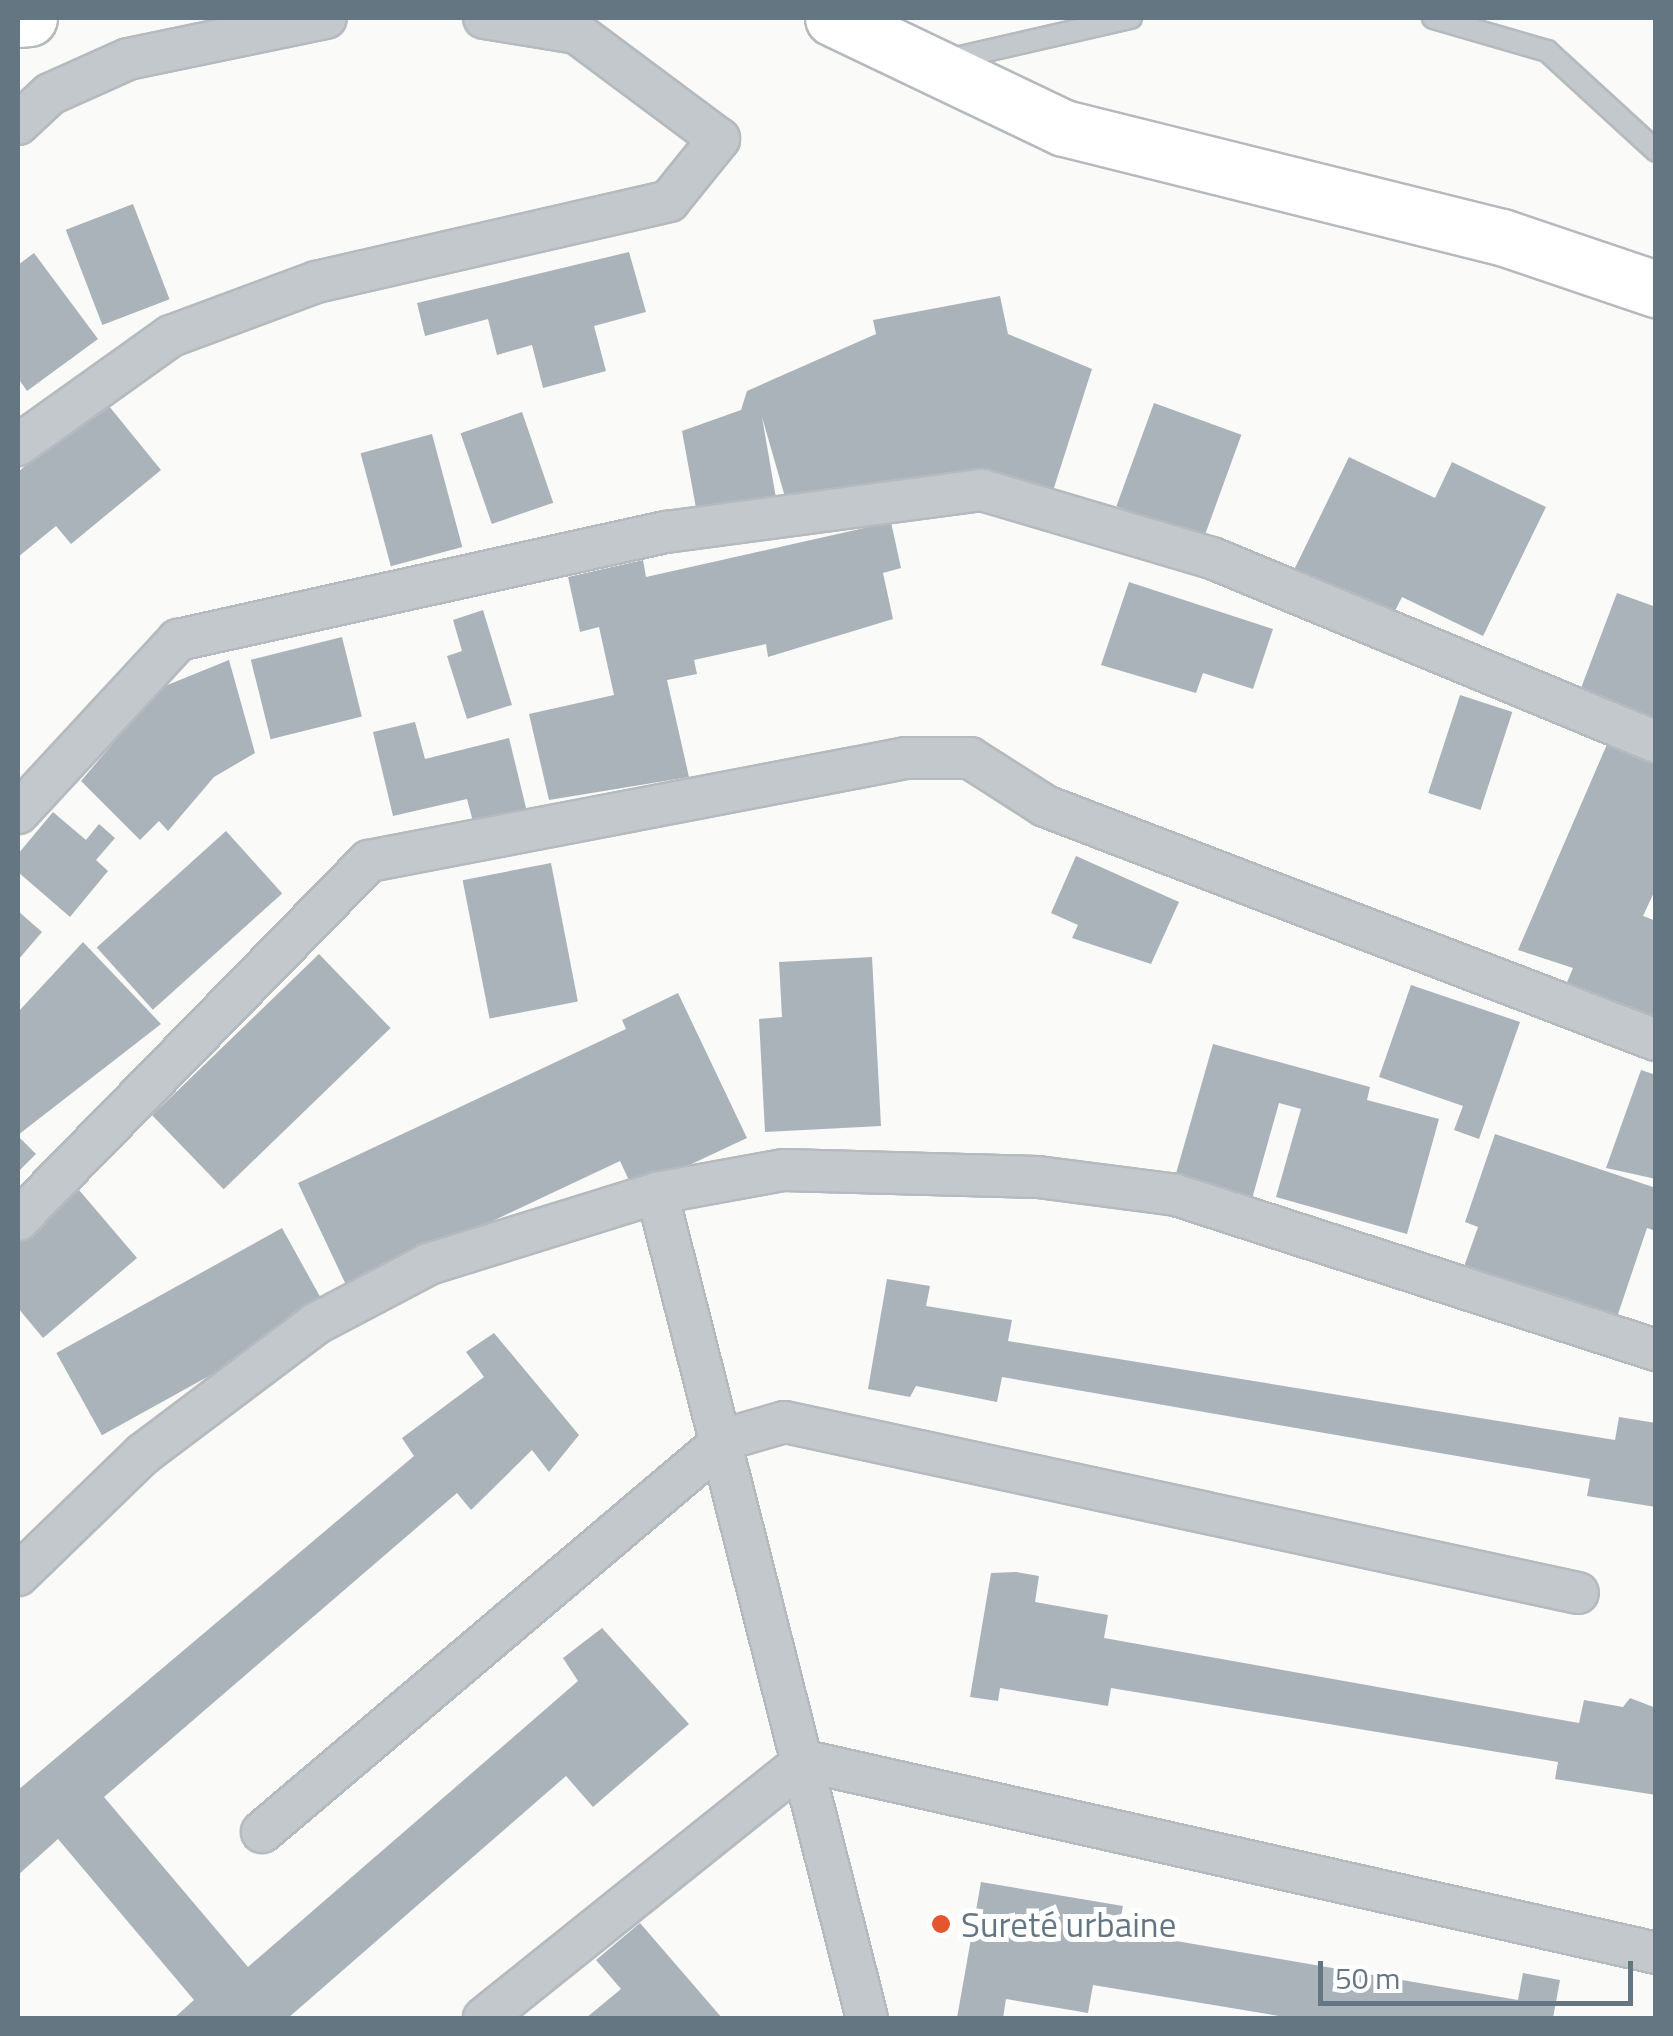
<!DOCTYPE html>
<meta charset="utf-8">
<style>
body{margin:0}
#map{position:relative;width:1673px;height:2036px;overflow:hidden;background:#fafaf8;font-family:"Titillium Web",sans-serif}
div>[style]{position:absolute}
.building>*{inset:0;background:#aab3b9;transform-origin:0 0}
.roads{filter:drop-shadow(2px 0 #b5babe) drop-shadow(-2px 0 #b5babe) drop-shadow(0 2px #b5babe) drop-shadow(0 -2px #b5babe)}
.service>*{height:20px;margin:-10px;padding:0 10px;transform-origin:10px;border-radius:10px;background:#c3c8cc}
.minor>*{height:40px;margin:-20px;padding:0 20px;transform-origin:20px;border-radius:20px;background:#c3c8cc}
.primary>*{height:55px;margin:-27.5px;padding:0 27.5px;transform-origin:27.5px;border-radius:27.5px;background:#fff}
.dots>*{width:28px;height:28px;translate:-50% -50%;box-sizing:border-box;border:5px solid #fff;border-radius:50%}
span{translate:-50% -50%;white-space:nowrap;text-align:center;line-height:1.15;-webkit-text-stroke:10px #fff;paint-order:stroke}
.poi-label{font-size:35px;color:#657683}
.left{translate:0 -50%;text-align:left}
.frame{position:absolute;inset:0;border:20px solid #657683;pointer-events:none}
.scale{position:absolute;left:1318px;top:1961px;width:315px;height:45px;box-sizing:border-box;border:5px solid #657683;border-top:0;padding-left:12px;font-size:30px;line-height:35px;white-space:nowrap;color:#657683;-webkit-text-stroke:8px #fff;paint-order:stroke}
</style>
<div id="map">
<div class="building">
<i style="left:133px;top:204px;width:102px;height:72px;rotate:69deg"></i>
<i style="clip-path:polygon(629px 252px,646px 312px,594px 326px,606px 371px,543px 388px,532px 345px,497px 355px,488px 319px,425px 336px,417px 303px)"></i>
<i style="clip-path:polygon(34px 253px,98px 339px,27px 391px,18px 378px,18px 265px)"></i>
<i style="clip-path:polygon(1000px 296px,1008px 334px,1092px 369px,1052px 494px,787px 504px,762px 417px,777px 504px,698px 519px,682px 431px,741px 410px,747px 391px,876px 334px,873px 320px)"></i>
<i style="clip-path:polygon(104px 400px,161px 470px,71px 544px,56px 526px,18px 557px,18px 472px)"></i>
<i style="left:1154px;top:403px;width:93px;height:110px;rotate:20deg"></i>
<i style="left:522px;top:412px;width:96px;height:65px;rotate:71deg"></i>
<i style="left:432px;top:434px;width:117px;height:74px;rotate:75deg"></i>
<i style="clip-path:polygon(1349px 457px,1435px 498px,1452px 462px,1546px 507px,1483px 636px,1402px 597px,1391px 619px,1293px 572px)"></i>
<i style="clip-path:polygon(891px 522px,901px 568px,883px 573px,893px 619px,768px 657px,766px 644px,694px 660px,697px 674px,667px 680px,689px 777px,549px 800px,529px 714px,614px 695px,599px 627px,580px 632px,568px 577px,643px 560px,646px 577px)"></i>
<i style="clip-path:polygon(1129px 582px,1273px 629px,1253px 689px,1203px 673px,1196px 693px,1101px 665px)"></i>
<i style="clip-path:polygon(1617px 593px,1656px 607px,1656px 726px,1578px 696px)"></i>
<i style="clip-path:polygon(483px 610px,512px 705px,467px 719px,447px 656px,462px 651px,453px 620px)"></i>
<i style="left:342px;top:637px;width:82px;height:94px;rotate:76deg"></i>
<i style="clip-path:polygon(229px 660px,255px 753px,214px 777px,168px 831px,159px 821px,140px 840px,81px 781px,160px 688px)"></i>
<i style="left:1460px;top:695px;width:55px;height:103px;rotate:18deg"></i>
<i style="clip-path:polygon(415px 722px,425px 759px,509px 738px,529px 820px,476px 833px,467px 799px,393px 816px,373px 732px)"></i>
<i style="clip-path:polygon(1608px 742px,1656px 763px,1656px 888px,1643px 916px,1656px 921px,1656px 1021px,1563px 992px,1573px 968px,1518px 950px)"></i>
<i style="clip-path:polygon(53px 812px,86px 840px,99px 824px,115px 838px,96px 860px,108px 871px,70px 917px,18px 872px,18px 854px)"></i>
<i style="left:226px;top:831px;width:84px;height:174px;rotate:48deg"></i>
<i style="clip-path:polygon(1076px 856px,1179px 902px,1151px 964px,1072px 938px,1078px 925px,1051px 913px)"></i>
<i style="left:551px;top:863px;width:141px;height:90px;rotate:79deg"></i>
<i style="clip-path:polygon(18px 911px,42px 932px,18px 960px)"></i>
<i style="clip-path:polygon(83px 942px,161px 1024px,18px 1135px,18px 1012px)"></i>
<i style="left:319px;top:954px;width:103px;height:232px;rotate:46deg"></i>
<i style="clip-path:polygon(872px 957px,881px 1126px,765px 1132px,759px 1019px,782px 1017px,779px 962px)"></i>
<i style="clip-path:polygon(1411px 985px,1520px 1022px,1479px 1139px,1454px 1130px,1463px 1106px,1379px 1077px)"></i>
<i style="clip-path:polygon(678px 993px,747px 1138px,634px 1191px,620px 1161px,348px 1289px,298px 1183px,626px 1029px,622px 1020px)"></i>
<i style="clip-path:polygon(1213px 1044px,1370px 1087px,1367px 1100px,1439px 1119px,1407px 1234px,1276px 1197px,1301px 1109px,1279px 1103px,1250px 1206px,1173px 1184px)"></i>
<i style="clip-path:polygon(1641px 1070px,1656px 1075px,1656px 1179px,1606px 1168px)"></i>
<i style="clip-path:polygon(1495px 1134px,1656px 1188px,1656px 1231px,1647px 1228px,1614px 1326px,1461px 1275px,1478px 1227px,1465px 1222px)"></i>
<i style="clip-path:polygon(18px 1136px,36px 1154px,18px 1172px)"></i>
<i style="clip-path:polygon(79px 1190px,137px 1258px,43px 1338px,18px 1308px,18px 1241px)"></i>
<i style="left:282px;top:1228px;width:94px;height:258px;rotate:61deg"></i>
<i style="clip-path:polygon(887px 1279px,930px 1286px,926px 1306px,1012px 1320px,1008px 1341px,1615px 1440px,1619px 1417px,1656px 1423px,1656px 1507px,1587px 1496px,1590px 1479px,1002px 1377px,997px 1402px,916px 1386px,910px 1397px,868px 1389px)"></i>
<i style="clip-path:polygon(494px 1333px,579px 1435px,549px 1472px,532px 1450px,471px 1510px,457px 1493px,104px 1797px,248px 1967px,578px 1681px,563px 1658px,602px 1628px,689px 1724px,593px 1807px,566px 1776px,288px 2018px,174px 2018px,194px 2000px,58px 1839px,18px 1875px,18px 1790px,414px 1456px,402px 1438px,484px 1377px,466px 1352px)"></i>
<i style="clip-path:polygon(1016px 1572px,1039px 1576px,1035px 1602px,1108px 1615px,1104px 1638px,1579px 1723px,1584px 1700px,1623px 1707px,1630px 1698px,1656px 1708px,1656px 1795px,1555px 1779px,1558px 1762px,1111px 1688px,1108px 1706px,1000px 1688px,998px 1701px,970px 1697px,991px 1573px)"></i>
<i style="clip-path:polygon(981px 1882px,1123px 1906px,1118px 1931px,1518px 2000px,1523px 1973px,1560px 1980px,1553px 2018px,1291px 2018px,1093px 1985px,1088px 2013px,1006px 1999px,1003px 2018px,957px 2018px)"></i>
<i style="clip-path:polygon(640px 1923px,722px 2018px,586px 2018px,621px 1989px,596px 1960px)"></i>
</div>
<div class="roads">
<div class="service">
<i style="left:1433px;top:18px;width:119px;rotate:16.1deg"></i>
<i style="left:1547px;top:51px;width:148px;rotate:42.5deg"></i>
<i style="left:947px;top:60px;width:189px;rotate:-12.9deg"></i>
</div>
<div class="minor">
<i style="left:18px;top:124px;width:44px;rotate:-43.2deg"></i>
<i style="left:50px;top:94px;width:85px;rotate:-24.2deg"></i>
<i style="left:128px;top:59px;width:202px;rotate:-11.7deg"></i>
<i style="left:18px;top:445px;width:188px;rotate:-35.5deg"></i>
<i style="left:171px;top:336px;width:155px;rotate:-20.4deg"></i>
<i style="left:316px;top:282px;width:362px;rotate:-12.9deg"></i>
<i style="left:669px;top:201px;width:80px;rotate:-51.1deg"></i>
<i style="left:719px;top:139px;width:177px;rotate:-143.3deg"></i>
<i style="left:577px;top:33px;width:94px;rotate:-170.8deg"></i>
<i style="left:18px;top:813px;width:236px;rotate:-47.2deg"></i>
<i style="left:178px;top:640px;width:500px;rotate:-12.5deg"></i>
<i style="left:666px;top:532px;width:319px;rotate:-7.6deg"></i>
<i style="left:982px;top:490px;width:240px;rotate:16.5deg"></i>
<i style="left:1212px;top:558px;width:481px;rotate:22.5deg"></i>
<i style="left:657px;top:1193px;width:851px;rotate:75.72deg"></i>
<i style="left:18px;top:1220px;width:502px;rotate:-45.65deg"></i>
<i style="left:369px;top:861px;width:547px;rotate:-10.86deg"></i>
<i style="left:906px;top:758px;width:64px"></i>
<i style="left:970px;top:758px;width:89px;rotate:32.6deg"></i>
<i style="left:1045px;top:806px;width:654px;rotate:20.96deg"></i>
<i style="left:18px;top:1575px;width:174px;rotate:-44.1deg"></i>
<i style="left:143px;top:1454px;width:218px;rotate:-37deg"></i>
<i style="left:317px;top:1323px;width:127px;rotate:-27.8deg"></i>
<i style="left:429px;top:1264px;width:239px;rotate:-17.3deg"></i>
<i style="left:657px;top:1193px;width:129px;rotate:-10.3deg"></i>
<i style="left:784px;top:1170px;width:254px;rotate:1.6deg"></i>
<i style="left:1038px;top:1177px;width:139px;rotate:7.4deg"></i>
<i style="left:1176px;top:1195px;width:504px;rotate:17.9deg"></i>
<i style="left:262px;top:1832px;width:608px;rotate:-40.26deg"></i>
<i style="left:726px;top:1439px;width:61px;rotate:-16.1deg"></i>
<i style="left:785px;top:1422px;width:811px;rotate:12.17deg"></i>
<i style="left:484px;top:2018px;width:411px;rotate:-38.7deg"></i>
<i style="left:805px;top:1761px;width:872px;rotate:12.71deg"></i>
</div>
<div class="primary">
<i style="left:833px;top:18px;width:256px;rotate:25.5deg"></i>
<i style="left:1064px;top:128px;width:451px;rotate:14deg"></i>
<i style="left:1502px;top:237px;width:163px;rotate:18.7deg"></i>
<i style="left:18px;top:19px;width:11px;rotate:-5deg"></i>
</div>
</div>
<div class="dots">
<i style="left:941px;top:1924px;background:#e4572e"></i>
</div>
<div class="poi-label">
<span class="left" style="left:961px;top:1924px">Sureté urbaine</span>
</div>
<div class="frame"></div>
<div class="scale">50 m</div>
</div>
